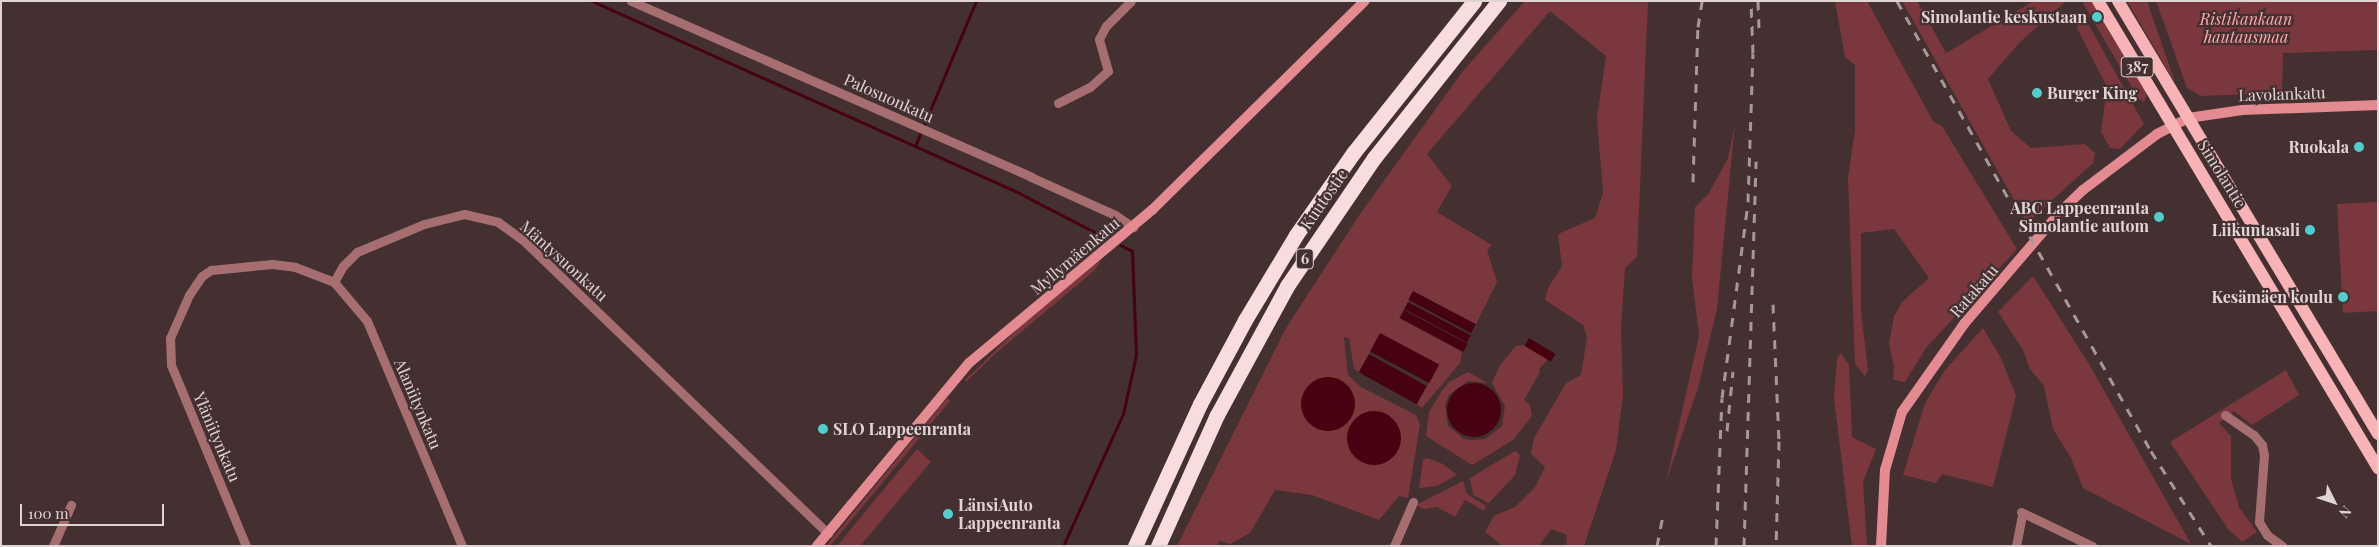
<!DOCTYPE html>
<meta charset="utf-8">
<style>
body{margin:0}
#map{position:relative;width:2379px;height:547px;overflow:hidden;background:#443031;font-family:"Playfair Display",serif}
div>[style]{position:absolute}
.green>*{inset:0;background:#7a373d}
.water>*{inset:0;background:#470211;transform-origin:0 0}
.round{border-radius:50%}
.stream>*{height:3px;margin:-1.5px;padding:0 1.5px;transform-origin:1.5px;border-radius:1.5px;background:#470211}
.street>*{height:9px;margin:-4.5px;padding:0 4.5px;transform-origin:4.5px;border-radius:4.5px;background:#a66e71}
.secondary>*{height:10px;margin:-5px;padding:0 5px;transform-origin:5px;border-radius:5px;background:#e48b91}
.primary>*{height:12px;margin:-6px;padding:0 6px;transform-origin:6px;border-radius:6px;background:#f8b3b6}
.highway>*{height:15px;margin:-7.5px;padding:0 7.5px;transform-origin:7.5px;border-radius:7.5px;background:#f9dcdd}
.rail>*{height:3px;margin-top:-1.5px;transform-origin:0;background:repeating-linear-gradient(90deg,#a69798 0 9px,transparent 0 18px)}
.dots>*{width:14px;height:14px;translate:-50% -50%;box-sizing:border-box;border:2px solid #443031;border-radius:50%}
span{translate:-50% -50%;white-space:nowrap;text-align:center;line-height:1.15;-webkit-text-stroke:4.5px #443031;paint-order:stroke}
.shield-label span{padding:1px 4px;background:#443031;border:1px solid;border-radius:4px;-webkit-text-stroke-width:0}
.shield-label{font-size:15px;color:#e0d4d4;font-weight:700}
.poi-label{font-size:16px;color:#e0d4d4;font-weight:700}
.right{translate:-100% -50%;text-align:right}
.left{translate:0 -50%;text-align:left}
.park-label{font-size:16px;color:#fea8ac;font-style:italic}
.street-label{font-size:16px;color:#e0d4d4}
.frame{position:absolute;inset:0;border:2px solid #e0d4d4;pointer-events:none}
.north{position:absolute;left:2309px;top:477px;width:50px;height:50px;-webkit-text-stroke:4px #443031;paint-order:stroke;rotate:131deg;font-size:14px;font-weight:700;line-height:20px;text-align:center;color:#e0d4d4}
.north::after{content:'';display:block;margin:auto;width:18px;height:22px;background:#e0d4d4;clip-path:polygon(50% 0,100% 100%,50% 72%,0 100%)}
.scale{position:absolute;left:20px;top:504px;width:144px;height:22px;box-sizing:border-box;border:2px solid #e0d4d4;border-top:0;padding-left:6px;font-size:15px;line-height:18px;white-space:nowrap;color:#e0d4d4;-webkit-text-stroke:4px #443031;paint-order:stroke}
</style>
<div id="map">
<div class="green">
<i style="clip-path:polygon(1525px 1px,1648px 1px,1637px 257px,1625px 268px,1621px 328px,1623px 395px,1616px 450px,1584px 546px,1566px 546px,1567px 535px,1551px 529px,1539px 546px,1503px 546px,1485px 532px,1494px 516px,1515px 507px,1535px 487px,1545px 467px,1531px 454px,1534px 438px,1566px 383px,1581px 375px,1587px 337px,1583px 325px,1545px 300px,1548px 288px,1562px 266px,1558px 234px,1595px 218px,1603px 193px,1597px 118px,1606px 56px,1550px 11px,1427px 154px,1452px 186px,1437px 212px,1492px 245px,1487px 250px,1497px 282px,1476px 324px,1414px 292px,1399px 318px,1462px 352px,1460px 363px,1422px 408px,1417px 404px,1438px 366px,1380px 334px,1359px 372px,1354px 369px,1349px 338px,1344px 337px,1348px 375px,1361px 387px,1416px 415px,1420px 425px,1408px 498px,1399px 496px,1379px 520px,1312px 495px,1275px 490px,1250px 533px,1230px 544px,1219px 541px,1217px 546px,1177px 546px,1286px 328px,1360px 214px,1463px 71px)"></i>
<i style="clip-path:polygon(1835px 1px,1867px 1px,1933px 121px,1942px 126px,2017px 249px,1926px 348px,1905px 382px,1893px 380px,1894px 366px,1889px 344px,1894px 316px,1903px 301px,1929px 278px,1894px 229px,1861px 233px,1861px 311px,1868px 370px,1865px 376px,1855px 364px,1848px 178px,1855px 130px,1855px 65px,1845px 57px)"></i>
<i style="clip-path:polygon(1902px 1px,1917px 1px,1946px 53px,2034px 1px,2066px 1px,2020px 42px,1988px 79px,2011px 131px,2031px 148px,2085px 144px,2095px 153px,2093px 163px,2027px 223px)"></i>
<i style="clip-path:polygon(2091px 1px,2147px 94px,2144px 102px,2139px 99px,2085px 7px,2083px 2px)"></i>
<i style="clip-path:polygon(2127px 1px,2147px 1px,2175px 82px,2168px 71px)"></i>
<i style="clip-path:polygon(2156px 1px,2378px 1px,2378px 50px,2283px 53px,2282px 93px,2201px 96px,2187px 88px)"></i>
<i style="clip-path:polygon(2081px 11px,2144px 124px,2120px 149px,2110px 148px,2101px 132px,2107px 87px,2077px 28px)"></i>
<i style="clip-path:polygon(1735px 123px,1717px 309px,1698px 388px,1666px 482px,1699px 336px,1692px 278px,1695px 207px,1709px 193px,1728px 158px)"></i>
<i style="clip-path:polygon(2378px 202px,2378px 311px,2343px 313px,2337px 204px)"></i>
<i style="clip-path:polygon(1102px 259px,1094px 271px,996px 353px,967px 381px,965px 380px,1029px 318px)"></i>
<i style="clip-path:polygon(2033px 276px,2089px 364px,2191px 544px,2083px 488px,2071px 458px,2053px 429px,2044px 386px,2030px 369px,2023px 350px,1998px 312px)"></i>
<i style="clip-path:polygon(1983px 328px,2001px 358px,2016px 396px,1993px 487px,1942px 474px,1936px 483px,1903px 475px,1925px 403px,1945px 370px)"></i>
<i style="clip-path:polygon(1524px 345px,1548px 359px,1539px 369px,1540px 372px,1524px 400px,1530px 405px,1532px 416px,1513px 440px,1472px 465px,1426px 436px,1429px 412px,1441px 392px,1449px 382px,1468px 372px,1488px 383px,1468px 381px,1449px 395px,1445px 405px,1448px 426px,1464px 439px,1472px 440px,1485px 439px,1502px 426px,1505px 406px,1492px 383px,1500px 365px,1516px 346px)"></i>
<i style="clip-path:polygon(1841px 353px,1849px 365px,1852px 437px,1876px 449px,1863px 482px,1867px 546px,1852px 546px,1834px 398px,1837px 359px)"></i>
<i style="clip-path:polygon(2286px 370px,2299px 395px,2252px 425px,2234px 411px,2219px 423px,2231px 436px,2231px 479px,2239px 507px,2257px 532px,2242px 542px,2228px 529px,2170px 442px)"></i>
<i style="clip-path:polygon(947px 398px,950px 401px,830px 546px,826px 546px)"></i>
<i style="clip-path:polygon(917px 449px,931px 462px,860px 546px,837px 546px)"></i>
<i style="clip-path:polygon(1515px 451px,1520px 455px,1515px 475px,1489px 503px,1473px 495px,1470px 478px)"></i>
<i style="clip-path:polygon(1427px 458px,1443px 464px,1457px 475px,1437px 486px,1419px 488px,1423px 460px)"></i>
<i style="clip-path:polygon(1463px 481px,1467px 494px,1486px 506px,1484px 511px,1465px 500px,1455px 517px,1437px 507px,1423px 509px,1416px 505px)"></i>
</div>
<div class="water">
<i style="left:1413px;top:291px;width:71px;height:10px;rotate:28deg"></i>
<i style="left:1408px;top:302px;width:71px;height:8px;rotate:28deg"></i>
<i style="left:1404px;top:310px;width:72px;height:9px;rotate:28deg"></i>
<i style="left:1380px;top:333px;width:67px;height:21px;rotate:28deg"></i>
<i style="left:1529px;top:338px;width:31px;height:9px;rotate:31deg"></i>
<i style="left:1369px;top:354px;width:66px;height:21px;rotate:29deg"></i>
<i class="round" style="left:1301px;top:377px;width:54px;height:54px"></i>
<i class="round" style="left:1447px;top:383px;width:54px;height:54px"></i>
<i class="round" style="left:1347px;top:411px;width:54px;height:54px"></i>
</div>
<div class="stream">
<i style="left:592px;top:1px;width:468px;rotate:24.2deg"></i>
<i style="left:1019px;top:193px;width:96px;rotate:27.4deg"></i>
<i style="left:915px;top:146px;width:157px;rotate:-67.2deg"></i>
<i style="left:1063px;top:546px;width:145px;rotate:-65.6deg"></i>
<i style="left:1123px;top:414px;width:60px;rotate:-77.6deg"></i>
<i style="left:1136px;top:355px;width:104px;rotate:-92.2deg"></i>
<i style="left:1132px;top:251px;width:13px;rotate:-153deg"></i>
</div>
<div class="street">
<i style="left:631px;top:1px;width:437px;rotate:23.7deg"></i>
<i style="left:1031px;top:177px;width:92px;rotate:24.3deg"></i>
<i style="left:1115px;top:215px;width:22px;rotate:34deg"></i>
<i style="left:1058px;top:103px;width:36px;rotate:-27deg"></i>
<i style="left:1090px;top:87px;width:24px;rotate:-42deg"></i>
<i style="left:1108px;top:71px;width:33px;rotate:-106deg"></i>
<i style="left:1099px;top:39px;width:15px;rotate:-62deg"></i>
<i style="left:1106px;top:26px;width:35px;rotate:-45deg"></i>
<i style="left:334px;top:282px;width:18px;rotate:-61deg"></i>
<i style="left:343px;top:266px;width:20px;rotate:-45deg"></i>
<i style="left:357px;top:252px;width:73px;rotate:-22.7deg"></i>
<i style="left:424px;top:224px;width:41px;rotate:-14deg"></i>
<i style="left:464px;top:214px;width:35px;rotate:13deg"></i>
<i style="left:498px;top:222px;width:32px;rotate:36deg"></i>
<i style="left:524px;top:241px;width:422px;rotate:43.9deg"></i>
<i style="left:2225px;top:415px;width:35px;rotate:35deg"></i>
<i style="left:2254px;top:435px;width:13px;rotate:51deg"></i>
<i style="left:2262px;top:445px;width:10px;rotate:79deg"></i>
<i style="left:2264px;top:455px;width:67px;rotate:94.3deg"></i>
<i style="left:2259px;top:522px;width:15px;rotate:58deg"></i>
<i style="left:2267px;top:535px;width:19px;rotate:36deg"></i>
<i style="left:2021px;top:512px;width:79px;rotate:25.6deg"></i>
<i style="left:53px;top:546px;width:45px;rotate:-66.3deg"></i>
<i style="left:246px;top:546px;width:196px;rotate:-112.5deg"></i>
<i style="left:171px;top:365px;width:27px;rotate:-92deg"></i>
<i style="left:170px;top:338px;width:47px;rotate:-66.2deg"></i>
<i style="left:189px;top:295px;width:23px;rotate:-56deg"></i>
<i style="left:202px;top:276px;width:11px;rotate:-34deg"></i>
<i style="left:211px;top:270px;width:61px;rotate:-5.6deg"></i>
<i style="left:272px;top:264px;width:23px;rotate:7deg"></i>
<i style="left:295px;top:267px;width:42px;rotate:21deg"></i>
<i style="left:334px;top:282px;width:51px;rotate:49.8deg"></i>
<i style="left:367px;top:321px;width:244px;rotate:67.1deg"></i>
<i style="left:1394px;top:546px;width:48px;rotate:-66.6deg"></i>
<i style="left:2016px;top:546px;width:32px;rotate:-79deg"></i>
</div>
<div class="secondary">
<i style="left:817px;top:546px;width:238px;rotate:-50.3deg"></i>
<i style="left:969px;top:363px;width:239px;rotate:-39.9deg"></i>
<i style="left:1152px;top:210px;width:298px;rotate:-44.5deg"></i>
<i style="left:1881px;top:546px;width:76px;rotate:-87deg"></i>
<i style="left:1885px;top:470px;width:60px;rotate:-73.7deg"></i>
<i style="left:1902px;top:412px;width:108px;rotate:-54.8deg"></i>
<i style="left:1964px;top:324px;width:146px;rotate:-49.4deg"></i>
<i style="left:2059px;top:213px;width:33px;rotate:-44deg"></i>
<i style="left:2083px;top:190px;width:93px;rotate:-37.1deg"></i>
<i style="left:2157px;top:134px;width:35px;rotate:-27deg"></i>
<i style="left:2188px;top:118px;width:55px;rotate:-8.4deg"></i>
<i style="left:2242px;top:110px;width:136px;rotate:-2.1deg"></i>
</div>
<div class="primary">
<i style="left:2098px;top:1px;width:545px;rotate:59.05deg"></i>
<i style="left:2118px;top:1px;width:505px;rotate:59.02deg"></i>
</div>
<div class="highway">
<i style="left:1135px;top:546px;width:156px;rotate:-65.4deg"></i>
<i style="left:1200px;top:404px;width:95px;rotate:-61.8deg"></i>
<i style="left:1245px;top:320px;width:99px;rotate:-59deg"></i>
<i style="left:1296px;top:235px;width:101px;rotate:-55.1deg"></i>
<i style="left:1354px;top:152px;width:193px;rotate:-51.5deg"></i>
<i style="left:1158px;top:546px;width:144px;rotate:-65.8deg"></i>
<i style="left:1217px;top:415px;width:147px;rotate:-61.5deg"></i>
<i style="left:1287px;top:286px;width:155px;rotate:-55.8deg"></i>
<i style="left:1374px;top:158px;width:201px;rotate:-51.5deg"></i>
</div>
<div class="rail">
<i style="left:1758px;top:1px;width:30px;rotate:88deg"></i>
<i style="left:1897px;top:1px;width:517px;rotate:60.56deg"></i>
<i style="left:2151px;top:451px;width:112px;rotate:57.7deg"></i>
<i style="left:1693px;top:182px;width:155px;rotate:-88.2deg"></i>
<i style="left:1698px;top:27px;width:26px;rotate:-81deg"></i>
<i style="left:1773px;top:304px;width:137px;rotate:87.5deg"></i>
<i style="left:1779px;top:441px;width:105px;rotate:91.6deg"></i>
<i style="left:1727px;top:431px;width:60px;rotate:-84.3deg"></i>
<i style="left:1657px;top:546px;width:31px;rotate:-79deg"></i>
<i style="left:1716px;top:546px;width:148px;rotate:-87.7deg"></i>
<i style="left:1722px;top:398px;width:198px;rotate:-82.4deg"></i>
<i style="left:1748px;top:202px;width:149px;rotate:-88.1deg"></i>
<i style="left:1753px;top:53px;width:52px;rotate:-92.2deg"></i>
<i style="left:1744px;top:546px;width:385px;rotate:-88.2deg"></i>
</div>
<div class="dots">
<i style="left:2097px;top:17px;background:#52cdce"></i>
<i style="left:2037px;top:93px;background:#52cdce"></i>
<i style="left:2359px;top:147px;background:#52cdce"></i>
<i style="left:2159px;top:217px;background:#52cdce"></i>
<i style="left:2310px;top:230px;background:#52cdce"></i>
<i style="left:2343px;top:297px;background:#52cdce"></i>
<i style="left:823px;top:429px;background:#52cdce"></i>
<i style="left:948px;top:514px;background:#52cdce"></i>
</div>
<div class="shield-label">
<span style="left:2137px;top:67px">387</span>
<span style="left:1305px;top:259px">6</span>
</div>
<div class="poi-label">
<span class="right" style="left:2087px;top:17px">Simolantie keskustaan</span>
<span class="left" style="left:2047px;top:93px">Burger King</span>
<span class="right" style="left:2349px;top:147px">Ruokala</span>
<span class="right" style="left:2149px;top:217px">ABC Lappeenranta<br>Simolantie autom</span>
<span class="right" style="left:2300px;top:230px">Liikuntasali</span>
<span class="right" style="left:2333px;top:297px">Kesämäen koulu</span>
<span class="left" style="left:833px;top:429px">SLO Lappeenranta</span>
<span class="left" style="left:958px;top:514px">LänsiAuto<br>Lappeenranta</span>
</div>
<div class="park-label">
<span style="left:2246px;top:28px">Ristikankaan<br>hautausmaa</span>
</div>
<div class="street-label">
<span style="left:2282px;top:94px;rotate:-2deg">Lavolankatu</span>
<span style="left:889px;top:98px;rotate:24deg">Palosuonkatu</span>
<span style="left:2222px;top:174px;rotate:58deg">Simolantie</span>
<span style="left:1324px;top:199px;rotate:-55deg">Kuutostie</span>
<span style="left:1075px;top:256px;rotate:-40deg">Myllymäenkatu</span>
<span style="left:564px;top:261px;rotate:42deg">Mäntysuonkatu</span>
<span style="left:1974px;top:291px;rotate:-49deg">Ratakatu</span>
<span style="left:418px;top:404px;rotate:67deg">Alaniitynkatu</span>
<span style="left:217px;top:437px;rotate:67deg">Yläniitynkatu</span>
</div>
<div class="frame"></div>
<div class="north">N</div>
<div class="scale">100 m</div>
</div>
